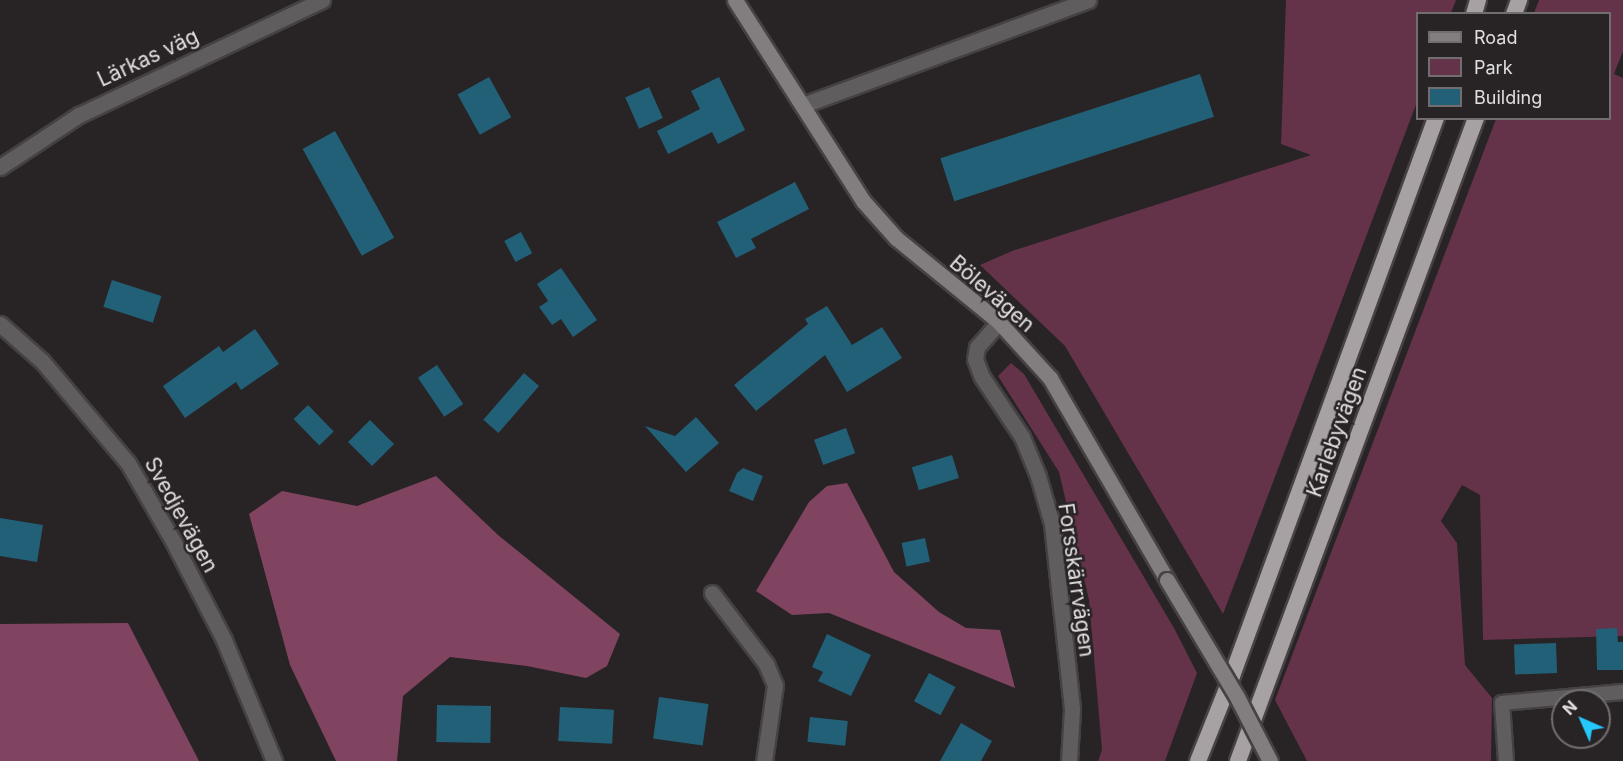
<!DOCTYPE html>
<meta charset="utf-8">
<style>
body{margin:0}
#map{position:relative;width:1623px;height:761px;overflow:hidden;background:#282325;font-family:Inter,sans-serif}
div>[style]{position:absolute}
.green>*{inset:0;background:#643249}
.forest>*{inset:0;background:#814460}
.building>*{inset:0;background:#226077;transform-origin:0 0}
.roads{filter:drop-shadow(2px 0 #464143) drop-shadow(-2px 0 #464143) drop-shadow(0 2px #464143) drop-shadow(0 -2px #464143)}
.service>*{height:14px;margin:-7px;padding:0 7px;transform-origin:7px;border-radius:7px;background:#605d5e}
.minor>*{height:15px;margin:-7.5px;padding:0 7.5px;transform-origin:7.5px;border-radius:7.5px;background:#605d5e}
.tertiary>*{height:15px;margin:-7.5px;padding:0 7.5px;transform-origin:7.5px;border-radius:7.5px;background:#605d5e}
.secondary>*{height:15px;margin:-7.5px;padding:0 7.5px;transform-origin:7.5px;border-radius:7.5px;background:#827d7f}
.trunk>*{height:16px;margin:-8px;padding:0 8px;transform-origin:8px;border-radius:8px;background:#a8a1a4}
.bridges{filter:drop-shadow(2px 0 #464143) drop-shadow(-2px 0 #464143) drop-shadow(0 2px #464143) drop-shadow(0 -2px #464143)}
.secondary-bridge>*{height:15px;margin:-7.5px;padding:0 7.5px;transform-origin:7.5px;border-radius:7.5px;background:#827d7f}
span{translate:-50% -50%;white-space:nowrap;text-align:center;line-height:1.15;-webkit-text-stroke:5px #282325;paint-order:stroke}
.street-label{font-size:21px;color:#e1dedf}
.legend{position:absolute;left:1416px;top:12px;width:195px;height:108px;box-sizing:border-box;background:#282325;border:2px solid #726e6f;margin:0;padding:8px 10px;list-style:none;font-size:18px;color:#e1dedf}
.legend li{display:flex;align-items:center;gap:12px;height:30px}
.legend b{width:30px;border:2px solid #726e6f}
.north{position:absolute;left:1551px;top:689px;width:60px;height:60px;box-sizing:border-box;background:#282325;border:2px solid #726e6f;border-radius:50%;rotate:315deg;font-size:16px;font-weight:700;line-height:24px;text-align:center;color:#e1dedf}
.north::after{content:'';display:block;margin:auto;width:21px;height:27px;background:#25c9fe;clip-path:polygon(50% 0,100% 100%,50% 72%,0 100%)}
</style>
<div id="map">
<div class="green">
<i style="clip-path:polygon(1286px 0,1456px 0,1451px 13px,1418px 14px,1417px 102px,1223px 614px,1065px 346px,980px 265px,1012px 251px,1311px 155px,1281px 144px)"></i>
<i style="clip-path:polygon(1539px 0,1623px 0,1623px 51px,1614px 74px,1623px 78px,1623px 636px,1483px 640px,1480px 495px,1462px 485px,1441px 521px,1457px 543px,1465px 665px,1492px 698px,1491px 761px,1307px 761px,1275px 700px,1496px 119px,1610px 118px,1610px 14px,1534px 13px)"></i>
<i style="clip-path:polygon(1011px 363px,1024px 374px,1174px 628px,1197px 673px,1165px 761px,1098px 761px,1102px 750px,1089px 600px,1059px 472px,998px 376px)"></i>
</div>
<div class="forest">
<i style="clip-path:polygon(436px 476px,498px 535px,620px 634px,607px 666px,586px 678px,527px 666px,450px 657px,403px 696px,397px 761px,336px 761px,290px 665px,249px 514px,282px 491px,357px 506px)"></i>
<i style="clip-path:polygon(847px 483px,894px 572px,939px 612px,966px 628px,1000px 630px,1015px 688px,829px 613px,792px 615px,756px 591px,809px 502px,827px 486px)"></i>
<i style="clip-path:polygon(128px 623px,199px 761px,0 761px,0 624px)"></i>
</div>
<div class="building">
<i style="left:1200px;top:74px;width:45px;height:273px;rotate:72deg"></i>
<i style="left:489px;top:77px;width:46px;height:36px;rotate:61deg"></i>
<i style="clip-path:polygon(719px 77px,745px 130px,718px 144px,712px 132px,668px 154px,657px 131px,700px 109px,691px 91px)"></i>
<i style="left:649px;top:87px;width:34px;height:26px;rotate:66deg"></i>
<i style="left:335px;top:131px;width:122px;height:37px;rotate:61deg"></i>
<i style="clip-path:polygon(795px 182px,809px 209px,751px 239px,756px 248px,736px 258px,717px 222px)"></i>
<i style="left:521px;top:232px;width:24px;height:19px;rotate:62deg"></i>
<i style="clip-path:polygon(561px 268px,597px 320px,573px 337px,561px 319px,552px 325px,539px 307px,548px 301px,537px 284px)"></i>
<i style="left:112px;top:280px;width:52px;height:28px;rotate:18deg"></i>
<i style="clip-path:polygon(827px 306px,852px 345px,882px 327px,902px 358px,847px 392px,825px 355px,756px 411px,734px 385px,808px 324px,805px 319px)"></i>
<i style="clip-path:polygon(255px 329px,279px 364px,241px 390px,236px 382px,185px 418px,163px 386px,219px 346px,223px 352px)"></i>
<i style="left:437px;top:365px;width:47px;height:23px;rotate:56deg"></i>
<i style="left:524px;top:373px;width:20px;height:62px;rotate:41deg"></i>
<i style="left:308px;top:405px;width:37px;height:20px;rotate:46deg"></i>
<i style="clip-path:polygon(696px 417px,719px 443px,686px 472px,645px 426px,675px 436px)"></i>
<i style="left:370px;top:420px;width:34px;height:31px;rotate:45deg"></i>
<i style="left:846px;top:428px;width:27px;height:34px;rotate:70deg"></i>
<i style="left:952px;top:455px;width:24px;height:42px;rotate:73deg"></i>
<i style="clip-path:polygon(743px 468px,763px 476px,753px 501px,729px 491px,737px 473px)"></i>
<i style="clip-path:polygon(0 518px,43px 525px,37px 562px,0 556px)"></i>
<i style="left:925px;top:538px;width:24px;height:24px;rotate:78deg"></i>
<i style="clip-path:polygon(1617px 628px,1618px 642px,1623px 642px,1623px 670px,1597px 670px,1596px 629px)"></i>
<i style="clip-path:polygon(827px 634px,871px 655px,851px 696px,818px 681px,823px 672px,812px 667px)"></i>
<i style="left:1556px;top:643px;width:30px;height:42px;rotate:88deg"></i>
<i style="left:929px;top:673px;width:30px;height:32px;rotate:28deg"></i>
<i style="left:659px;top:697px;width:50px;height:42px;rotate:8deg"></i>
<i style="left:437px;top:705px;width:54px;height:37px;rotate:1deg"></i>
<i style="left:560px;top:707px;width:54px;height:34px;rotate:3deg"></i>
<i style="left:810px;top:717px;width:38px;height:25px;rotate:6deg"></i>
<i style="clip-path:polygon(961px 723px,992px 741px,981px 761px,940px 761px)"></i>
</div>
<div class="roads">
<div class="service">
<i style="left:1506px;top:761px;width:58px;rotate:-93.9deg"></i>
<i style="left:1502px;top:703px;width:121px;rotate:-5.2deg"></i>
</div>
<div class="minor">
<i style="left:803px;top:105px;width:304px;rotate:-20.2deg"></i>
<i style="left:999px;top:322px;width:33px;rotate:131deg"></i>
<i style="left:977px;top:347px;width:12px;rotate:99deg"></i>
<i style="left:975px;top:359px;width:19px;rotate:69deg"></i>
<i style="left:982px;top:377px;width:72px;rotate:56.3deg"></i>
<i style="left:1022px;top:437px;width:42px;rotate:67.7deg"></i>
<i style="left:1038px;top:476px;width:50px;rotate:73.7deg"></i>
<i style="left:1052px;top:524px;width:186px;rotate:83.8deg"></i>
<i style="left:1072px;top:709px;width:52px;rotate:93.3deg"></i>
<i style="left:712px;top:593px;width:89px;rotate:52.7deg"></i>
<i style="left:766px;top:664px;width:23px;rotate:67deg"></i>
<i style="left:775px;top:685px;width:77px;rotate:98.2deg"></i>
</div>
<div class="tertiary">
<i style="left:0;top:167px;width:95px;rotate:-33.4deg"></i>
<i style="left:79px;top:115px;width:269px;rotate:-25.3deg"></i>
<i style="left:0;top:324px;width:56px;rotate:41.4deg"></i>
<i style="left:42px;top:361px;width:133px;rotate:49.9deg"></i>
<i style="left:128px;top:463px;width:90px;rotate:60deg"></i>
<i style="left:173px;top:541px;width:111px;rotate:62.7deg"></i>
<i style="left:224px;top:640px;width:131px;rotate:67.5deg"></i>
</div>
<div class="secondary">
<i style="left:735px;top:0;width:238px;rotate:57.5deg"></i>
<i style="left:863px;top:201px;width:50px;rotate:48.3deg"></i>
<i style="left:896px;top:238px;width:133px;rotate:39.2deg"></i>
<i style="left:999px;top:322px;width:76px;rotate:47.7deg"></i>
<i style="left:1050px;top:378px;width:233px;rotate:59.9deg"></i>
</div>
<div class="trunk">
<i style="left:1474px;top:14px;width:15px;rotate:-74deg"></i>
<i style="left:1514px;top:14px;width:15px;rotate:-70deg"></i>
<i style="left:1198px;top:761px;width:92px;rotate:-68.2deg"></i>
<i style="left:1232px;top:676px;width:594px;rotate:-69.92deg"></i>
<i style="left:1238px;top:761px;width:686px;rotate:-69.69deg"></i>
</div>
</div>
<div class="bridges">
<div class="secondary-bridge">
<i style="left:1167px;top:580px;width:136px;rotate:59.1deg"></i>
<i style="left:1237px;top:697px;width:72px;rotate:62.7deg"></i>
</div>
</div>
<div class="street-label">
<span style="left:148px;top:58px;rotate:-25deg">Lärkas väg</span>
<span style="left:992px;top:294px;rotate:41deg">Bölevägen</span>
<span style="left:1337px;top:432px;rotate:-70deg">Karlebyvägen</span>
<span style="left:181px;top:515px;rotate:61deg">Svedjevägen</span>
<span style="left:1076px;top:580px;rotate:82deg">Forsskärrvägen</span>
</div>
<ul class="legend">
<li><b style="height:8px;background:#827d7f"></b>Road</li>
<li><b style="height:16px;background:#643249"></b>Park</li>
<li><b style="height:16px;background:#226077"></b>Building</li>
</ul>
<div class="north">N</div>
</div>
